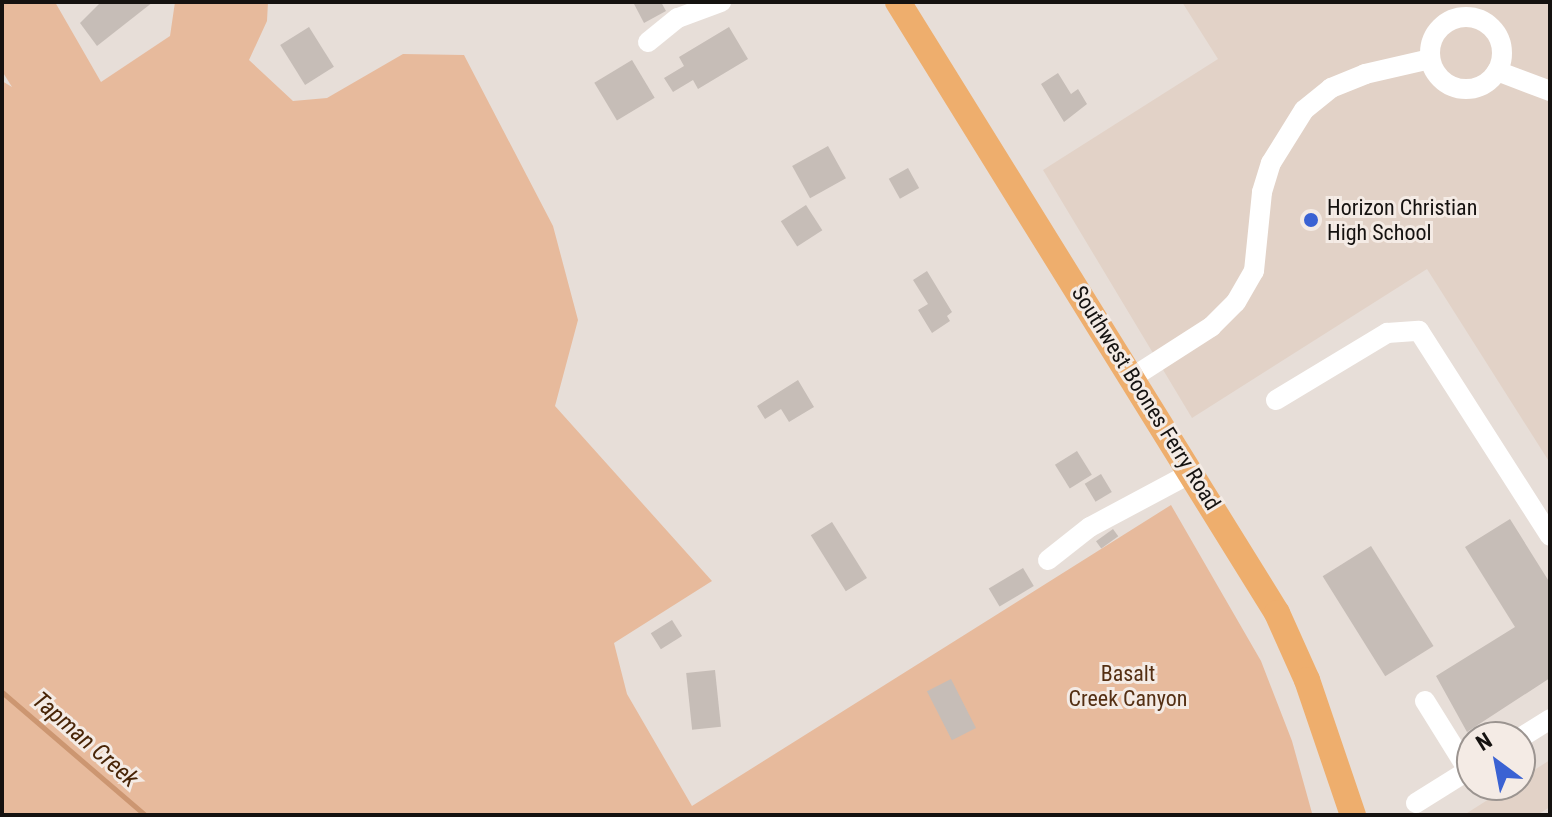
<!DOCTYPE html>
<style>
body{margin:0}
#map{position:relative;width:1552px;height:817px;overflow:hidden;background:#e7ded8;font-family:"Roboto Condensed",sans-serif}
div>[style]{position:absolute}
.built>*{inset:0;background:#e2d2c7}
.green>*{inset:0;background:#e7ba9c}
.stream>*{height:5px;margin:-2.5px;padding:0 2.5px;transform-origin:2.5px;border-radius:2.5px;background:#cc9671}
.building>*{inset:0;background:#c6bdb7;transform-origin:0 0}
.minor>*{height:20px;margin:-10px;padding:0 10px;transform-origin:10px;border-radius:10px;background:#fff}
.minor>.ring{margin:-10px;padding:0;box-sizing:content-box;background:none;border:20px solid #fff;border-radius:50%}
.major>*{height:26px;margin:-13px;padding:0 13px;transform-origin:13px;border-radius:13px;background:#eeae6d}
.dots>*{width:22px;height:22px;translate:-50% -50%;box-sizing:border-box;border:4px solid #f4ebe5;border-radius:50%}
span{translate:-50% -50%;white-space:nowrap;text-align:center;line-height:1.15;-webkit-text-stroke:6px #f4ebe5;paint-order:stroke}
.poi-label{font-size:22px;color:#151210}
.left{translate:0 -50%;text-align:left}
.street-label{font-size:22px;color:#151210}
.park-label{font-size:22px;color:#542f13}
.water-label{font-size:24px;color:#492507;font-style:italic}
.frame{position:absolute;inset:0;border:4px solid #151210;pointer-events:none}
.north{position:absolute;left:1456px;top:721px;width:80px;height:80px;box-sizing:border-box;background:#f4ebe5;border:2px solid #9b9490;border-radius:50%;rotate:328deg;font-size:22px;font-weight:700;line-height:32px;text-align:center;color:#151210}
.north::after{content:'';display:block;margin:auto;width:28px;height:36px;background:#3a62d3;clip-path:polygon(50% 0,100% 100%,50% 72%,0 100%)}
</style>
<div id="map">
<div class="built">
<i style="clip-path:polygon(1182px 2px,1550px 2px,1550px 463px,1427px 269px,1192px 418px,1043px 170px,1218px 59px)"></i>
<i style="clip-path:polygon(1550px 760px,1550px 807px,1537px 815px,1464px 815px,1511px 785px,1520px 785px,1520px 779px)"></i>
</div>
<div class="green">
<i style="clip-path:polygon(2px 2px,55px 2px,101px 82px,170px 36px,175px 2px,268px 2px,267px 21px,249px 60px,293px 101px,327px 98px,403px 54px,464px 55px,553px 226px,578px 320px,555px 406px,712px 581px,614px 643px,627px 694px,692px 806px,1171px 505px,1261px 661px,1292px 741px,1312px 813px,2px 815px,2px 81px,12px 87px,2px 71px)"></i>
</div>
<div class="stream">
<i style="left:2px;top:692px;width:189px;rotate:40.7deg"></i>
</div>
<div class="building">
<i style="clip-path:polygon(101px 2px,153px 2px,97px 46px,80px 23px)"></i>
<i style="clip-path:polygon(633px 2px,661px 2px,666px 11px,644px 23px)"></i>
<i style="left:309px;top:27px;width:47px;height:34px;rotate:58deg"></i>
<i style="clip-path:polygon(729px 27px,748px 59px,698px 89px,693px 80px,673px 92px,664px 78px,684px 66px,679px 57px)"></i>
<i style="left:632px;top:60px;width:44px;height:44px;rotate:59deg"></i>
<i style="clip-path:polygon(1058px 73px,1071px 94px,1078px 89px,1087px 104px,1064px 122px,1041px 84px)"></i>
<i style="left:828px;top:146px;width:37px;height:41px;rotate:61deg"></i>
<i style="left:908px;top:168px;width:23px;height:22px;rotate:61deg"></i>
<i style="left:806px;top:205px;width:30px;height:30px;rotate:57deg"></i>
<i style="clip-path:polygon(927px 271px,952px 312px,947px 316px,950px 321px,932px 333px,918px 310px,928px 304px,913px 280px)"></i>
<i style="clip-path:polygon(798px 380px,814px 407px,789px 422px,781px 409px,765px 419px,757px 406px)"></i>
<i style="left:1077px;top:451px;width:28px;height:26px;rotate:58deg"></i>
<i style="left:1101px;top:474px;width:21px;height:19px;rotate:59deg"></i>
<i style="clip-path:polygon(1510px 519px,1550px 583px,1550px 678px,1467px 732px,1436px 676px,1515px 627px,1465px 547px)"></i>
<i style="left:832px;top:522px;width:66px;height:25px;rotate:58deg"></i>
<i style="left:1113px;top:529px;width:9px;height:21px;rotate:54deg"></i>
<i style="left:1371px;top:546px;width:118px;height:57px;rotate:58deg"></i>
<i style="left:1023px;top:568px;width:21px;height:40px;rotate:59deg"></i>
<i style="left:672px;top:620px;width:19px;height:25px;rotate:58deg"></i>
<i style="left:715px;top:670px;width:57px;height:29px;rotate:84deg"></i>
<i style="left:951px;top:679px;width:55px;height:27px;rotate:63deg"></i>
</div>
<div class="minor">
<i class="ring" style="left:1430px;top:17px;width:52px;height:52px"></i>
<i style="left:648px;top:42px;width:38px;rotate:-39deg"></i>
<i style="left:678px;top:18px;width:46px;rotate:-20.4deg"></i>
<i style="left:1497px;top:71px;width:57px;rotate:20.7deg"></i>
<i style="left:1133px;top:377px;width:93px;rotate:-32.7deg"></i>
<i style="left:1211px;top:327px;width:35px;rotate:-45deg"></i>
<i style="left:1236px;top:302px;width:36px;rotate:-60deg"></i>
<i style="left:1254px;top:271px;width:79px;rotate:-84.2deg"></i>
<i style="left:1262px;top:192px;width:30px;rotate:-73deg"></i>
<i style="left:1271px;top:163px;width:62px;rotate:-58.1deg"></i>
<i style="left:1304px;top:110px;width:35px;rotate:-39deg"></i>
<i style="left:1331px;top:88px;width:37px;rotate:-22deg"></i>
<i style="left:1365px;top:74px;width:67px;rotate:-13deg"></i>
<i style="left:1276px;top:400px;width:130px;rotate:-31.1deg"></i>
<i style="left:1387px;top:333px;width:32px;rotate:-4deg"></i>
<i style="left:1419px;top:331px;width:243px;rotate:57.4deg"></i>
<i style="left:1048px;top:560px;width:53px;rotate:-38.2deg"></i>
<i style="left:1090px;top:527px;width:117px;rotate:-28.1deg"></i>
<i style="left:1425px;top:701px;width:81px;rotate:58.1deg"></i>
<i style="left:1520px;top:738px;width:36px;rotate:-32deg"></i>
<i style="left:1416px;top:803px;width:66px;rotate:-32deg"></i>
</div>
<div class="major">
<i style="left:898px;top:2px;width:719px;rotate:58.19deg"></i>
<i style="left:1277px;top:613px;width:73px;rotate:65.9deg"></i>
<i style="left:1307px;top:680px;width:143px;rotate:71.2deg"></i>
</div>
<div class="dots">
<i style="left:1311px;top:220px;background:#3a62d3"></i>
</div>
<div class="poi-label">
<span class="left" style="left:1327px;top:220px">Horizon Christian<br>High School</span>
</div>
<div class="street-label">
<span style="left:1146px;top:398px;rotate:58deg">Southwest Boones Ferry Road</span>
</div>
<div class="park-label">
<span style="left:1128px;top:686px">Basalt<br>Creek Canyon</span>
</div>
<div class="water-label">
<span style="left:85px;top:740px;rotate:41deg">Tapman Creek</span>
</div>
<div class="frame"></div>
<div class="north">N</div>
</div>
